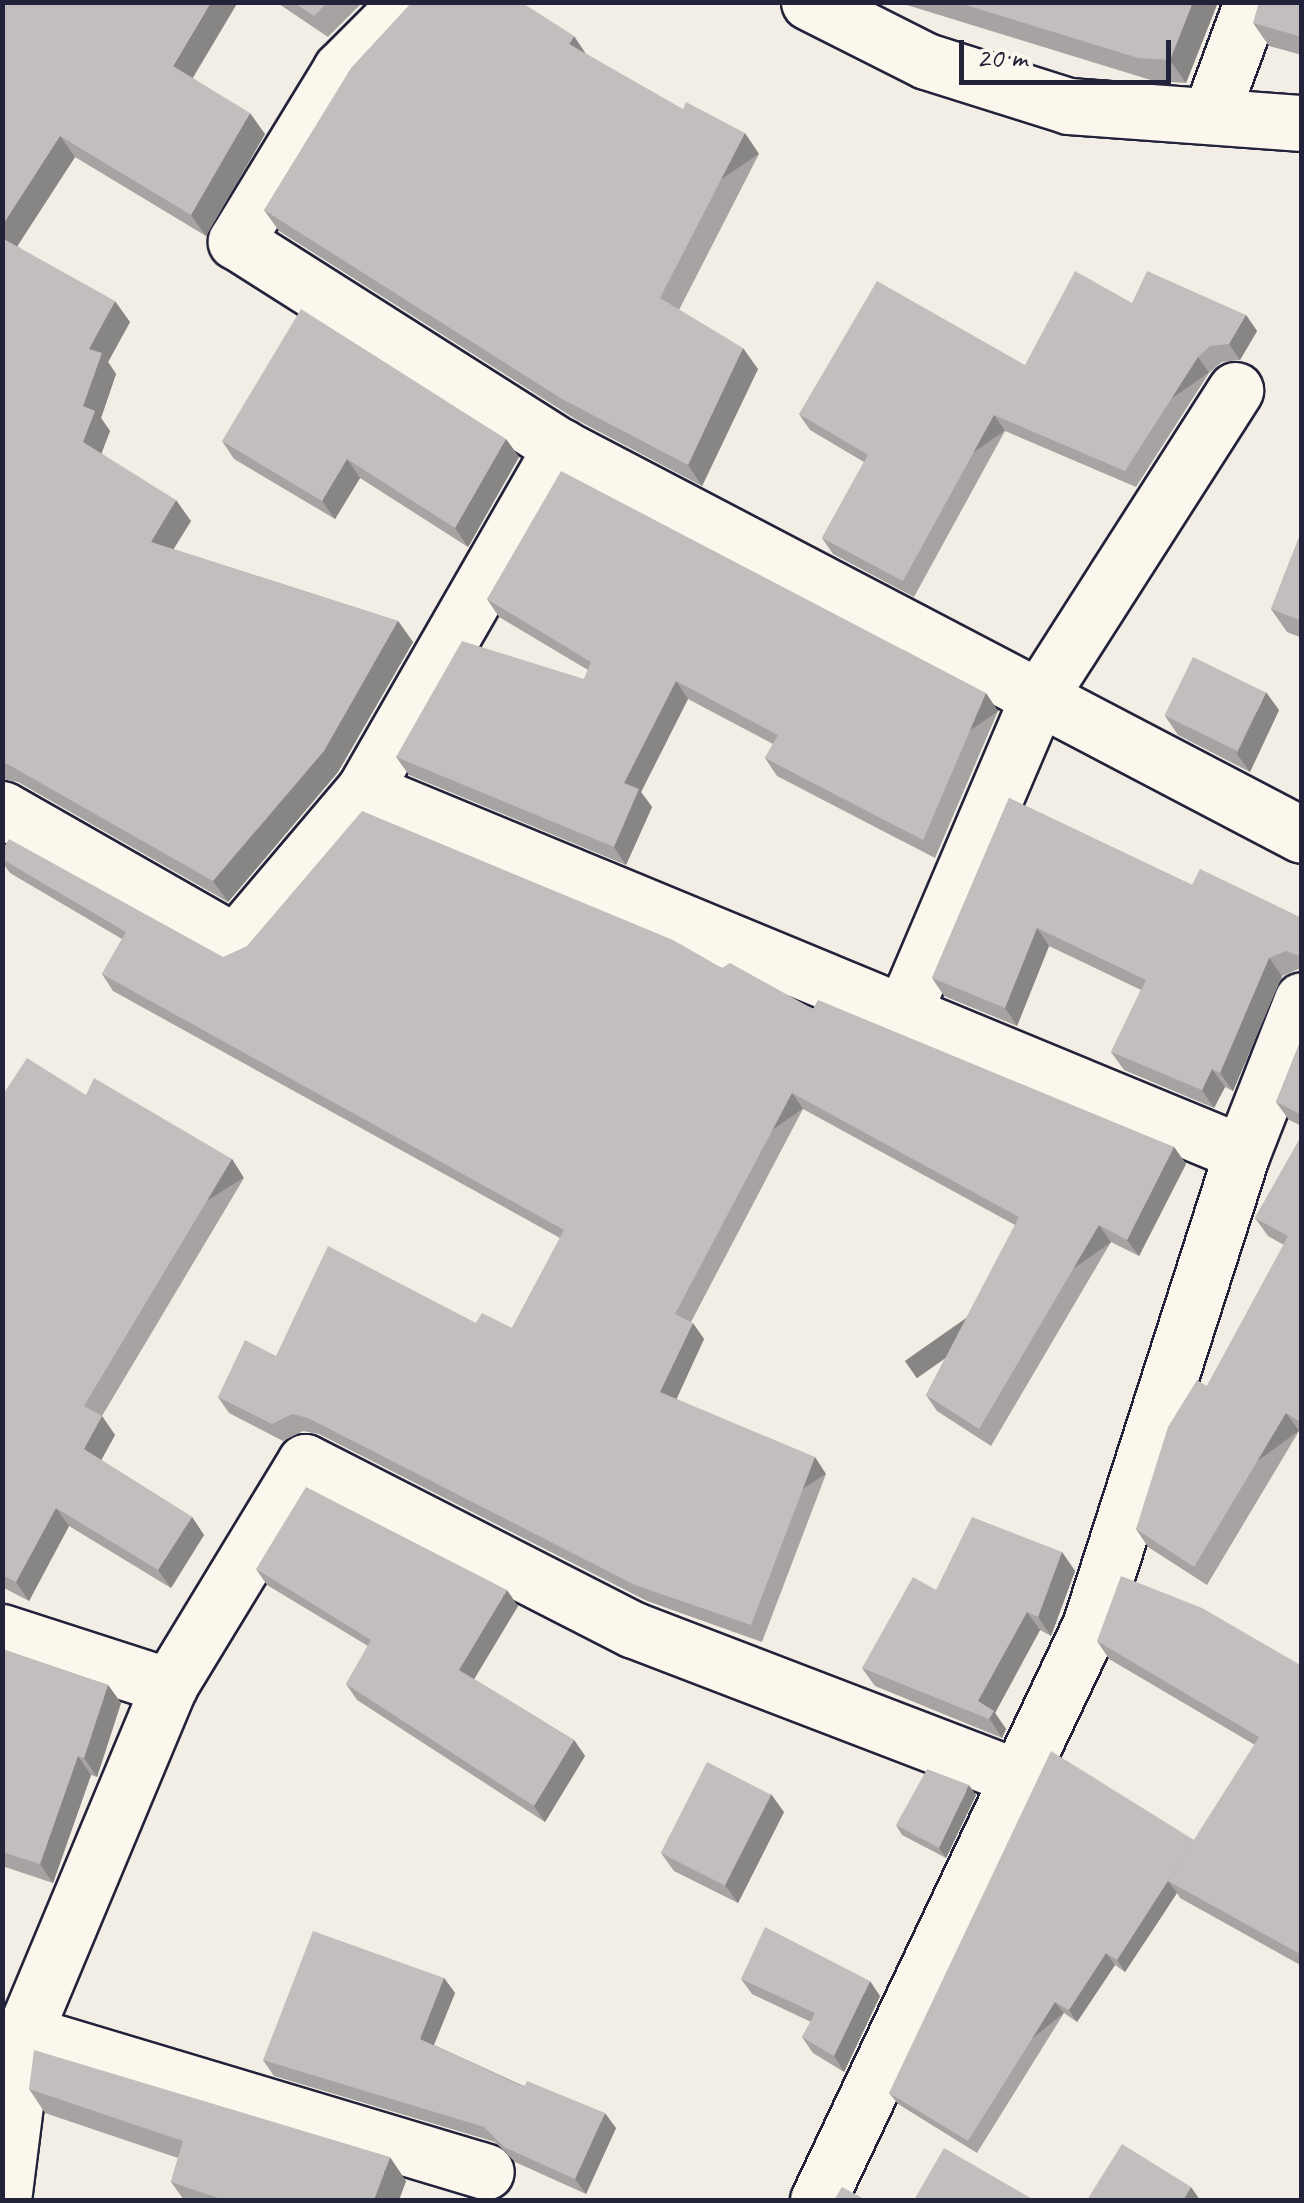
<!DOCTYPE html>
<style>
body{margin:0}
#map{position:relative;width:1304px;height:2203px;overflow:hidden;background:#f2eee5;font-family:Caveat,sans-serif}
div>[style]{position:absolute}
.roads{filter:drop-shadow(2px 0 #22223b) drop-shadow(-2px 0 #22223b) drop-shadow(0 2px #22223b) drop-shadow(0 -2px #22223b)}
.street>*{height:55px;margin:-27.5px;padding:0 27.5px;transform-origin:27.5px;border-radius:27.5px;background:#fbf7ec}
.wall>*{inset:0;background:#a7a3a3}
.shaded-wall>*{inset:0;background:#888585;transform-origin:0 0}
.building>*{inset:0;background:#c2bebe;transform-origin:0 0}
span{translate:-50% -50%;white-space:nowrap;text-align:center;line-height:1.15;-webkit-text-stroke:8px #fbf7ec;paint-order:stroke}
.frame{position:absolute;inset:0;border:5px solid #22223b;pointer-events:none}
.scale{position:absolute;left:959px;top:40px;width:212px;height:45px;box-sizing:border-box;border:5px solid #22223b;border-top:0;padding-left:12px;font-size:30px;line-height:35px;white-space:nowrap;color:#22223b;-webkit-text-stroke:8px #fbf7ec;paint-order:stroke}
</style>
<div id="map">
<div class="roads">
<div class="street">
<i style="left:408px;top:2px;width:95px;rotate:135deg"></i>
<i style="left:341px;top:69px;width:202px;rotate:121.4deg"></i>
<i style="left:236px;top:241px;width:385px;rotate:32.4deg"></i>
<i style="left:561px;top:447px;width:836px;rotate:27.64deg"></i>
<i style="left:809px;top:2px;width:131px;rotate:26.8deg"></i>
<i style="left:926px;top:61px;width:150px;rotate:17.5deg"></i>
<i style="left:1069px;top:106px;width:234px;rotate:4.2deg"></i>
<i style="left:1211px;top:113px;width:118px;rotate:-69.7deg"></i>
<i style="left:364px;top:790px;width:950px;rotate:22.46deg"></i>
<i style="left:2px;top:809px;width:268px;rotate:29.7deg"></i>
<i style="left:235px;top:942px;width:199px;rotate:-49.7deg"></i>
<i style="left:364px;top:790px;width:396px;rotate:-60.1deg"></i>
<i style="left:905px;top:1009px;width:336px;rotate:-66.9deg"></i>
<i style="left:1037px;top:700px;width:368px;rotate:-57.4deg"></i>
<i style="left:2px;top:1632px;width:176px;rotate:17.9deg"></i>
<i style="left:169px;top:1686px;width:262px;rotate:-58.7deg"></i>
<i style="left:305px;top:1462px;width:369px;rotate:27.1deg"></i>
<i style="left:634px;top:1630px;width:416px;rotate:21deg"></i>
<i style="left:24px;top:2033px;width:482px;rotate:16.7deg"></i>
<i style="left:3px;top:2200px;width:168px;rotate:-82.8deg"></i>
<i style="left:24px;top:2033px;width:376px;rotate:-67.3deg"></i>
<i style="left:818px;top:2200px;width:635px;rotate:-64.65deg"></i>
<i style="left:1090px;top:1626px;width:497px;rotate:-72.2deg"></i>
<i style="left:1242px;top:1153px;width:164px;rotate:-68.6deg"></i>
</div>
</div>
<div class="wall">
<i style="clip-path:polygon(2px 2px,193px 78px,265px 134px,206px 236px,75px 157px,17px 246px,130px 322px,108px 362px,116px 374px,101px 418px,110px 431px,101px 453px,191px 521px,173px 549px,398px 621px,413px 642px,338px 772px,228px 902px,18px 782px,2px 779px)"></i>
<i style="clip-path:polygon(276px 2px,363px 2px,328px 37px)"></i>
<i style="clip-path:polygon(897px 2px,1218px 2px,1186px 83px,1154px 81px)"></i>
<i style="clip-path:polygon(1302px 2px,1302px 55px,1269px 46px,1253px 23px)"></i>
<i style="clip-path:polygon(586px 54px,759px 154px,679px 310px,758px 369px,702px 486px,577px 420px,279px 231px,264px 210px)"></i>
<i style="clip-path:polygon(1132px 303px,1246px 315px,1257px 331px,1240px 360px,1222px 362px,1209px 373px,1136px 487px,1005px 431px,914px 597px,833px 554px,822px 538px,864px 462px,810px 430px,799px 414px,1025px 365px)"></i>
<i style="clip-path:polygon(506px 439px,519px 457px,468px 547px,360px 478px,335px 519px,234px 459px,222px 441px)"></i>
<i style="clip-path:polygon(1302px 530px,1302px 638px,1287px 632px,1271px 609px)"></i>
<i style="clip-path:polygon(487px 599px,998px 711px,935px 858px,777px 776px,765px 758px,773px 744px,688px 699px,641px 792px,652px 807px,626px 865px,409px 775px,396px 757px,584px 679px,588px 670px,499px 617px)"></i>
<i style="clip-path:polygon(1279px 710px,1250px 772px,1178px 735px,1165px 716px)"></i>
<i style="clip-path:polygon(1009px 798px,1192px 885px,1302px 918px,1302px 970px,1298px 969px,1282px 976px,1233px 1091px,1225px 1087px,1214px 1108px,1124px 1070px,1111px 1052px,1141px 990px,1049px 946px,1017px 1026px,944px 996px,932px 978px)"></i>
<i style="clip-path:polygon(2px 850px,223px 957px,722px 968px,813px 1009px,1174px 1147px,1186px 1164px,1139px 1256px,1111px 1242px,991px 1446px,937px 1411px,926px 1395px,1015px 1225px,803px 1109px,691px 1322px,704px 1339px,676px 1399px,826px 1474px,762px 1642px,647px 1601px,319px 1434px,303px 1431px,283px 1441px,229px 1413px,218px 1397px,276px 1356px,476px 1323px,512px 1328px,560px 1238px,113px 991px,102px 974px,122px 939px,10px 873px,2px 862px)"></i>
<i style="clip-path:polygon(1302px 1037px,1302px 1126px,1289px 1120px,1276px 1102px)"></i>
<i style="clip-path:polygon(86px 1095px,232px 1159px,244px 1178px,102px 1416px,115px 1435px,101px 1460px,192px 1517px,204px 1535px,171px 1588px,69px 1526px,29px 1601px,2px 1587px,2px 1096px)"></i>
<i style="clip-path:polygon(1302px 1135px,1302px 1433px,1299px 1431px,1207px 1585px,1148px 1547px,1136px 1529px,1207px 1386px,1284px 1245px,1268px 1236px,1255px 1218px)"></i>
<i style="clip-path:polygon(1062px 1552px,1075px 1571px,1051px 1636px,1040px 1630px,995px 1713px,1006px 1729px,1002px 1738px,875px 1686px,862px 1668px,936px 1590px)"></i>
<i style="clip-path:polygon(256px 1569px,518px 1606px,474px 1679px,574px 1740px,585px 1756px,545px 1822px,357px 1700px,346px 1684px,368px 1646px,267px 1585px)"></i>
<i style="clip-path:polygon(1097px 1641px,1302px 1666px,1302px 1966px,1180px 1898px,1177px 1893px,1125px 1972px,1115px 1965px,1077px 2022px,1064px 2013px,977px 2153px,898px 2104px,889px 2093px,1194px 1840px,1255px 1745px,1109px 1659px)"></i>
<i style="clip-path:polygon(2px 1649px,108px 1685px,121px 1703px,97px 1777px,91px 1775px,53px 1883px,2px 1866px)"></i>
<i style="clip-path:polygon(976px 1795px,946px 1858px,902px 1835px,896px 1825px)"></i>
<i style="clip-path:polygon(784px 1812px,738px 1903px,674px 1871px,661px 1853px)"></i>
<i style="clip-path:polygon(444px 1978px,455px 1993px,434px 2045px,616px 2128px,586px 2194px,515px 2162px,495px 2142px,274px 2076px,263px 2060px)"></i>
<i style="clip-path:polygon(741px 1979px,880px 1996px,844px 2072px,813px 2053px,802px 2037px,811px 2022px,752px 1994px)"></i>
<i style="clip-path:polygon(29px 2089px,406px 2181px,399px 2200px,184px 2200px,171px 2182px,178px 2158px,45px 2113px)"></i>
</div>
<div class="shaded-wall">
<i style="clip-path:polygon(211px 2px,238px 2px,188px 86px,173px 66px)"></i>
<i style="clip-path:polygon(1193px 2px,1218px 2px,1186px 83px,1170px 60px)"></i>
<i style="clip-path:polygon(574px 36px,588px 57px,569px 44px)"></i>
<i style="clip-path:polygon(250px 113px,265px 134px,206px 236px,191px 215px)"></i>
<i style="left:745px;top:133px;width:25px;height:186px;rotate:56deg"></i>
<i style="clip-path:polygon(60px 136px,75px 157px,11px 256px,2px 243px,2px 226px)"></i>
<i style="clip-path:polygon(115px 301px,130px 322px,108px 362px,116px 374px,101px 418px,110px 431px,98px 463px,83px 442px,83px 406px,89px 349px)"></i>
<i style="clip-path:polygon(1246px 315px,1257px 331px,1240px 360px,1229px 344px)"></i>
<i style="clip-path:polygon(743px 348px,758px 369px,702px 486px,688px 465px)"></i>
<i style="left:1198px;top:357px;width:19px;height:135px;rotate:55deg"></i>
<i style="left:994px;top:415px;width:19px;height:189px;rotate:55deg"></i>
<i style="clip-path:polygon(506px 439px,519px 457px,468px 547px,455px 528px)"></i>
<i style="clip-path:polygon(347px 459px,360px 478px,335px 519px,322px 501px)"></i>
<i style="clip-path:polygon(176px 500px,191px 521px,165px 563px,151px 542px)"></i>
<i style="clip-path:polygon(398px 621px,413px 642px,338px 772px,228px 902px,213px 881px)"></i>
<i style="clip-path:polygon(676px 681px,688px 699px,641px 792px,652px 807px,626px 865px,614px 847px,624px 783px)"></i>
<i style="clip-path:polygon(1266px 692px,1279px 710px,1250px 772px,1237px 754px)"></i>
<i style="left:986px;top:693px;width:22px;height:160px;rotate:56deg"></i>
<i style="clip-path:polygon(1037px 928px,1049px 946px,1017px 1026px,1005px 1008px)"></i>
<i style="clip-path:polygon(1269px 958px,1282px 976px,1233px 1091px,1220px 1073px)"></i>
<i style="clip-path:polygon(1212px 1069px,1225px 1087px,1214px 1108px,1202px 1090px)"></i>
<i style="left:792px;top:1093px;width:19px;height:250px;rotate:55deg"></i>
<i style="clip-path:polygon(1174px 1147px,1186px 1164px,1139px 1256px,1127px 1240px)"></i>
<i style="left:232px;top:1159px;width:22px;height:288px;rotate:58deg"></i>
<i style="left:1099px;top:1225px;width:21px;height:237px;rotate:55deg"></i>
<i style="clip-path:polygon(693px 1323px,704px 1339px,672px 1409px,660px 1392px)"></i>
<i style="left:1286px;top:1413px;width:22px;height:179px;rotate:54deg"></i>
<i style="clip-path:polygon(102px 1416px,115px 1435px,97px 1468px,84px 1449px)"></i>
<i style="left:815px;top:1457px;width:20px;height:180px;rotate:57deg"></i>
<i style="clip-path:polygon(56px 1508px,69px 1526px,29px 1601px,16px 1582px)"></i>
<i style="clip-path:polygon(192px 1517px,204px 1535px,171px 1588px,158px 1570px)"></i>
<i style="clip-path:polygon(1062px 1552px,1075px 1571px,1051px 1636px,1038px 1617px)"></i>
<i style="clip-path:polygon(507px 1590px,518px 1606px,470px 1686px,459px 1670px)"></i>
<i style="clip-path:polygon(1027px 1612px,1040px 1630px,995px 1713px,1006px 1729px,1002px 1738px,978px 1701px)"></i>
<i style="clip-path:polygon(108px 1685px,121px 1703px,97px 1777px,84px 1758px)"></i>
<i style="clip-path:polygon(574px 1740px,585px 1756px,545px 1822px,534px 1806px)"></i>
<i style="clip-path:polygon(78px 1756px,91px 1775px,53px 1883px,40px 1864px)"></i>
<i style="clip-path:polygon(969px 1785px,976px 1795px,946px 1858px,939px 1848px)"></i>
<i style="clip-path:polygon(771px 1794px,784px 1812px,738px 1903px,725px 1885px)"></i>
<i style="clip-path:polygon(1168px 1881px,1177px 1893px,1125px 1972px,1117px 1960px)"></i>
<i style="clip-path:polygon(1106px 1953px,1115px 1965px,1077px 2022px,1069px 2010px)"></i>
<i style="clip-path:polygon(444px 1978px,455px 1993px,430px 2054px,420px 2039px)"></i>
<i style="clip-path:polygon(870px 1981px,880px 1996px,844px 2072px,834px 2056px)"></i>
<i style="left:1055px;top:2002px;width:14px;height:164px;rotate:51deg"></i>
<i style="clip-path:polygon(605px 2113px,616px 2128px,586px 2194px,575px 2179px)"></i>
<i style="clip-path:polygon(390px 2157px,406px 2181px,399px 2200px,374px 2200px)"></i>
<i style="clip-path:polygon(1191px 2187px,1200px 2200px,1183px 2200px)"></i>
</div>
<div class="building">
<i style="clip-path:polygon(2px 2px,211px 2px,173px 66px,250px 113px,191px 215px,60px 136px,2px 226px)"></i>
<i style="clip-path:polygon(293px 2px,328px 2px,314px 16px)"></i>
<i style="clip-path:polygon(412px 2px,521px 2px,574px 36px,569px 44px,683px 109px,686px 102px,745px 133px,660px 298px,743px 348px,688px 465px,562px 399px,264px 210px,351px 68px)"></i>
<i style="clip-path:polygon(956px 2px,1193px 2px,1170px 60px,1138px 58px)"></i>
<i style="clip-path:polygon(1259px 2px,1302px 2px,1302px 37px,1253px 23px)"></i>
<i style="clip-path:polygon(2px 238px,115px 301px,89px 349px,102px 353px,83px 406px,95px 411px,83px 442px,176px 500px,151px 542px,398px 621px,324px 751px,213px 881px,2px 761px)"></i>
<i style="clip-path:polygon(1075px 271px,1132px 303px,1147px 271px,1246px 315px,1229px 344px,1210px 346px,1198px 357px,1125px 471px,994px 415px,903px 581px,822px 538px,868px 455px,799px 414px,877px 281px,1025px 365px)"></i>
<i style="clip-path:polygon(301px 309px,506px 439px,455px 528px,347px 459px,322px 501px,222px 441px)"></i>
<i style="clip-path:polygon(561px 471px,986px 693px,923px 840px,765px 758px,778px 735px,676px 681px,624px 783px,639px 789px,614px 847px,396px 757px,462px 641px,584px 679px,591px 662px,487px 599px)"></i>
<i style="clip-path:polygon(1302px 530px,1302px 621px,1271px 609px)"></i>
<i style="left:1193px;top:657px;width:81px;height:65px;rotate:26deg"></i>
<i style="clip-path:polygon(1009px 798px,1192px 885px,1200px 869px,1302px 918px,1302px 957px,1286px 951px,1269px 958px,1220px 1073px,1212px 1069px,1202px 1090px,1111px 1052px,1146px 980px,1037px 928px,1005px 1008px,932px 978px)"></i>
<i style="clip-path:polygon(362px 811px,673px 940px,722px 968px,730px 963px,813px 1009px,818px 1000px,1174px 1147px,1127px 1240px,1099px 1225px,979px 1429px,926px 1395px,1019px 1217px,792px 1093px,675px 1314px,693px 1323px,660px 1392px,815px 1457px,751px 1625px,635px 1585px,308px 1418px,292px 1414px,272px 1424px,218px 1397px,245px 1340px,276px 1356px,328px 1246px,476px 1323px,482px 1313px,512px 1328px,564px 1230px,102px 974px,126px 932px,2px 859px,2px 850px,9px 839px,223px 957px,247px 946px)"></i>
<i style="clip-path:polygon(1302px 1037px,1302px 1115px,1276px 1102px)"></i>
<i style="clip-path:polygon(27px 1058px,86px 1095px,94px 1078px,232px 1159px,84px 1406px,102px 1416px,84px 1449px,192px 1517px,158px 1570px,56px 1508px,16px 1582px,2px 1575px,2px 1096px)"></i>
<i style="clip-path:polygon(1302px 1135px,1302px 1423px,1286px 1413px,1194px 1567px,1136px 1529px,1168px 1427px,1197px 1380px,1207px 1386px,1288px 1236px,1255px 1218px)"></i>
<i style="clip-path:polygon(306px 1487px,507px 1590px,459px 1670px,574px 1740px,534px 1806px,346px 1684px,371px 1640px,256px 1569px)"></i>
<i style="clip-path:polygon(972px 1517px,1062px 1552px,1038px 1617px,1027px 1612px,978px 1701px,994px 1711px,989px 1719px,862px 1668px,913px 1577px,936px 1590px)"></i>
<i style="clip-path:polygon(1121px 1576px,1202px 1608px,1302px 1666px,1302px 1955px,1168px 1881px,1259px 1737px,1097px 1641px)"></i>
<i style="clip-path:polygon(2px 1649px,108px 1685px,84px 1758px,78px 1756px,40px 1864px,2px 1852px)"></i>
<i style="clip-path:polygon(1051px 1751px,1194px 1840px,1117px 1960px,1106px 1953px,1069px 2010px,1055px 2002px,968px 2141px,889px 2093px)"></i>
<i style="left:707px;top:1762px;width:72px;height:102px;rotate:27deg"></i>
<i style="clip-path:polygon(927px 1769px,969px 1785px,939px 1848px,896px 1825px)"></i>
<i style="clip-path:polygon(765px 1927px,870px 1981px,834px 2056px,802px 2037px,815px 2013px,741px 1979px)"></i>
<i style="clip-path:polygon(313px 1931px,444px 1978px,420px 2039px,524px 2087px,527px 2081px,605px 2113px,575px 2179px,504px 2147px,484px 2127px,263px 2060px)"></i>
<i style="clip-path:polygon(34px 2050px,390px 2157px,374px 2200px,224px 2200px,171px 2182px,183px 2141px,29px 2089px)"></i>
<i style="clip-path:polygon(1122px 2144px,1191px 2187px,1183px 2200px,1087px 2200px)"></i>
<i style="clip-path:polygon(944px 2148px,1034px 2200px,914px 2200px)"></i>
<i style="clip-path:polygon(842px 2187px,866px 2200px,834px 2200px)"></i>
</div>
<div class="frame"></div>
<div class="scale">20 m</div>
</div>
